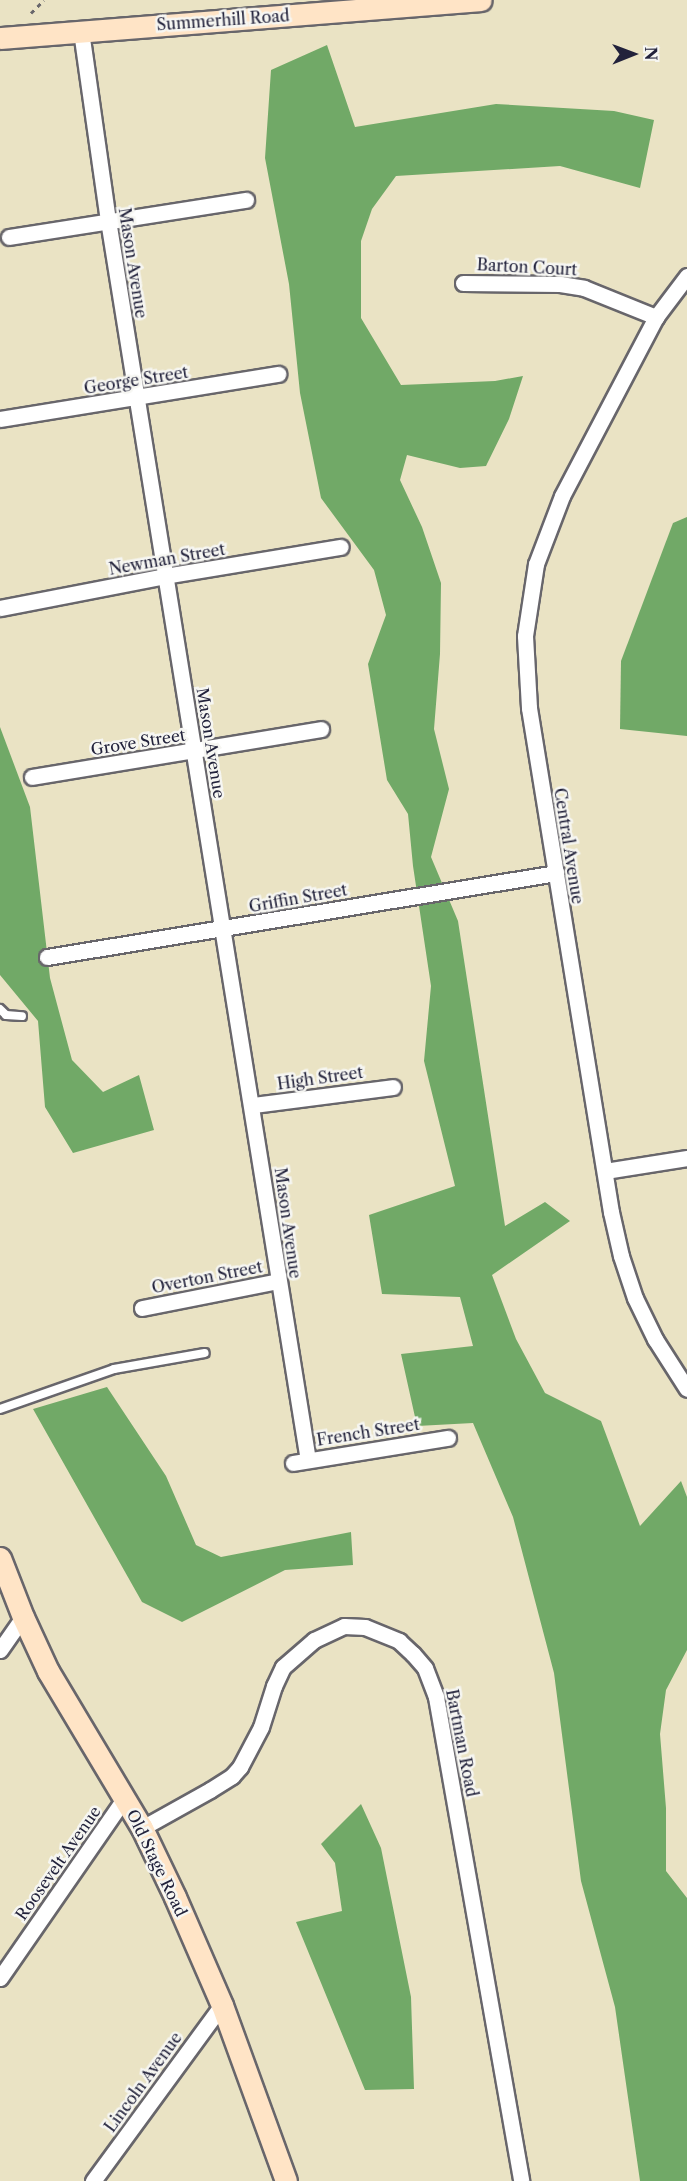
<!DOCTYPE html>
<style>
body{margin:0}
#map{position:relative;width:687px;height:2181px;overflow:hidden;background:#eae3c4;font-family:"Libre Caslon Text",serif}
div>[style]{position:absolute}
.forest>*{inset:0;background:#71a967}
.path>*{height:3px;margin-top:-1.5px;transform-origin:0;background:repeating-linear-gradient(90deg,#68666b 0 4.5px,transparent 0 9px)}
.roads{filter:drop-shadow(2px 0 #68666b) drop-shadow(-2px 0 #68666b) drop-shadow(0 2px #68666b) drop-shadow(0 -2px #68666b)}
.lane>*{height:8px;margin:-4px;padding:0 4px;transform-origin:4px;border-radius:4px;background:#fff}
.street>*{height:15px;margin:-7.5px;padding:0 7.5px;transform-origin:7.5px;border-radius:7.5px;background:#fff}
.secondary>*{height:21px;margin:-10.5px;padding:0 10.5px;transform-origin:10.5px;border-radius:10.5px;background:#ffe4c6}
span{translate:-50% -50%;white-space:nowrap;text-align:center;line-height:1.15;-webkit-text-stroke:5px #f6f6f2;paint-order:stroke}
.street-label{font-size:16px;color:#22223b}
.north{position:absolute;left:603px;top:24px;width:60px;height:60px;-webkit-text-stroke:4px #f6f6f2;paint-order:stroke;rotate:89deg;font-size:16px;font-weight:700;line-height:24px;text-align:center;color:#22223b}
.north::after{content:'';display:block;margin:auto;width:21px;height:27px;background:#22223b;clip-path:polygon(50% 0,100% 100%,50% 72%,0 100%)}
</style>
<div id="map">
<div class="forest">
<i style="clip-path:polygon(327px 45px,355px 127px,496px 104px,614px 111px,654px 120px,640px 188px,560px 166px,396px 176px,372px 209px,361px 241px,361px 318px,401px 385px,495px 381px,523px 376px,509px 419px,486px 466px,460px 468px,407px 455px,400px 480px,422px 527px,441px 583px,440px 654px,434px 729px,449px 789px,431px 857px,458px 921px,505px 1226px,545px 1202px,570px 1221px,492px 1275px,516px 1339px,545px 1393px,601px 1421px,640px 1526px,681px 1481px,687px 1497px,687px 1650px,666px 1690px,660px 1734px,666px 1808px,666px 1871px,687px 1898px,687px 2181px,640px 2181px,615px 2007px,581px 1881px,554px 1673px,513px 1517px,473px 1423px,417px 1426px,401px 1354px,473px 1346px,460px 1297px,382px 1294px,369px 1215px,455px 1186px,424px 1061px,431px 986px,413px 866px,408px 814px,387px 780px,368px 664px,386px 615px,374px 570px,321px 498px,300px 393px,289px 284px,265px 158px,271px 70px)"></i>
<i style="clip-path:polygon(687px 517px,687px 736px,620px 729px,621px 661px,673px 523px)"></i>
<i style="clip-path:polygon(0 727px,30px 807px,50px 978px,72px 1060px,103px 1092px,139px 1075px,154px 1130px,73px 1153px,45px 1107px,38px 1021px,0 975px)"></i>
<i style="clip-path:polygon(107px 1387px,166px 1476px,196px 1545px,221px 1557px,351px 1532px,353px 1565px,285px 1570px,182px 1622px,142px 1602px,33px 1409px)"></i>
<i style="clip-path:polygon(361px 1804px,381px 1848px,411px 1997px,414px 2089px,365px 2090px,296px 1922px,342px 1911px,335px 1863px,321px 1844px)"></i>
</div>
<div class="path">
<i style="left:31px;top:13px;width:18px;rotate:-45deg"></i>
</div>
<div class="roads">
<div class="lane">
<i style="left:0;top:1009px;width:8px;rotate:45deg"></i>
<i style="left:6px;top:1015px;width:16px;rotate:4deg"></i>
<i style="left:0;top:1409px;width:121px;rotate:-19.3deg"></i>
<i style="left:114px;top:1369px;width:92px;rotate:-10deg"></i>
</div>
<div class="street">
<i style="left:81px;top:31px;width:191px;rotate:81.9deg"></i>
<i style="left:108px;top:220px;width:1256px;rotate:80.84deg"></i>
<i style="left:9px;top:237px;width:240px;rotate:-8.9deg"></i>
<i style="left:687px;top:276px;width:51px;rotate:127.1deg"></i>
<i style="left:656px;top:317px;width:202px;rotate:117.7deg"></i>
<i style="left:562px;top:496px;width:73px;rotate:110.9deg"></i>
<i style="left:536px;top:564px;width:73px;rotate:98.7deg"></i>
<i style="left:525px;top:636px;width:72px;rotate:86.8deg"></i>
<i style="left:529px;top:708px;width:511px;rotate:80.76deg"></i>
<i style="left:611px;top:1212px;width:45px;rotate:77.2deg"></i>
<i style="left:621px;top:1256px;width:44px;rotate:71.6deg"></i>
<i style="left:635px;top:1298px;width:46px;rotate:64deg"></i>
<i style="left:655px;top:1339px;width:59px;rotate:57.4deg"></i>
<i style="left:463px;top:283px;width:97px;rotate:0.6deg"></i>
<i style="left:560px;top:284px;width:24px;rotate:9deg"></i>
<i style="left:584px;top:288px;width:78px;rotate:21.9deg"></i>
<i style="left:0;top:419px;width:282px;rotate:-9.2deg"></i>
<i style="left:0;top:608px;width:168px;rotate:-11deg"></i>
<i style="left:165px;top:576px;width:178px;rotate:-9.4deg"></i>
<i style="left:32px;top:777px;width:293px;rotate:-9.4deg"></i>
<i style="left:47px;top:957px;width:516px;rotate:-9.37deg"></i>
<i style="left:253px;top:1105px;width:141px;rotate:-7.3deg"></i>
<i style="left:605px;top:1171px;width:83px;rotate:-9deg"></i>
<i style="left:142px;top:1308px;width:139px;rotate:-11.2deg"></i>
<i style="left:293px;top:1463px;width:157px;rotate:-9.2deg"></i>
<i style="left:0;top:1650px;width:40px;rotate:-55.1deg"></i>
<i style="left:142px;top:1828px;width:78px;rotate:-29.2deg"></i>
<i style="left:210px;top:1790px;width:26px;rotate:-32deg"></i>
<i style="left:232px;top:1776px;width:12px;rotate:-48deg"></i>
<i style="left:240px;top:1767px;width:45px;rotate:-62.3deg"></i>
<i style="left:261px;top:1727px;width:43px;rotate:-72.4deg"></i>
<i style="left:274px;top:1686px;width:21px;rotate:-65deg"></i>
<i style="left:283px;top:1667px;width:41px;rotate:-41.1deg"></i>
<i style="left:314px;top:1640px;width:33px;rotate:-25deg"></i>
<i style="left:344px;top:1626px;width:21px;rotate:3deg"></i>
<i style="left:365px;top:1627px;width:37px;rotate:22deg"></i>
<i style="left:399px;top:1641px;width:19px;rotate:43deg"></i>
<i style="left:413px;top:1654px;width:18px;rotate:49deg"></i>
<i style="left:425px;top:1668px;width:31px;rotate:69deg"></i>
<i style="left:436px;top:1697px;width:491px;rotate:80deg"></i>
<i style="left:0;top:1978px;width:218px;rotate:-55.3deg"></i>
<i style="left:93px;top:2181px;width:218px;rotate:-53.8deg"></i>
</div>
<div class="secondary">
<i style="left:0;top:38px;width:482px;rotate:-4.5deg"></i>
<i style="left:0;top:1558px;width:63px;rotate:68.7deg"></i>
<i style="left:23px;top:1617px;width:60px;rotate:65.2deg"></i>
<i style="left:48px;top:1671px;width:183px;rotate:59.1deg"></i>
<i style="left:142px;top:1828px;width:76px;rotate:64.4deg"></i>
<i style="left:175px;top:1897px;width:118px;rotate:66.5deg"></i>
<i style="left:222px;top:2005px;width:187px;rotate:70deg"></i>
</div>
</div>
<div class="street-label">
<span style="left:223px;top:20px;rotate:-4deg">Summerhill Road</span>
<span style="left:133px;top:263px;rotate:81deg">Mason Avenue</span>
<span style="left:527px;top:267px;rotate:3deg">Barton Court</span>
<span style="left:136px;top:380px;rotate:-9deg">George Street</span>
<span style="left:167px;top:559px;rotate:-10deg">Newman Street</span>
<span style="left:138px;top:742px;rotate:-9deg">Grove Street</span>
<span style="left:211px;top:743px;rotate:81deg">Mason Avenue</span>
<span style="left:569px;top:846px;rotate:81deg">Central Avenue</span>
<span style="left:298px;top:898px;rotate:-10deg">Griffin Street</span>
<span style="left:320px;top:1078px;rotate:-8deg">High Street</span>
<span style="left:288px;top:1223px;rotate:82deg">Mason Avenue</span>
<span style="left:207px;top:1277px;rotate:-11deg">Overton Street</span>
<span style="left:368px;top:1432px;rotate:-9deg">French Street</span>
<span style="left:462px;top:1743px;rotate:79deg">Bartman Road</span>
<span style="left:58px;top:1863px;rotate:-55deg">Roosevelt Avenue</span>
<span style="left:157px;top:1863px;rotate:64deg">Old Stage Road</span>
<span style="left:143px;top:2082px;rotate:-54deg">Lincoln Avenue</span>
</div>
<div class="north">N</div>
</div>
